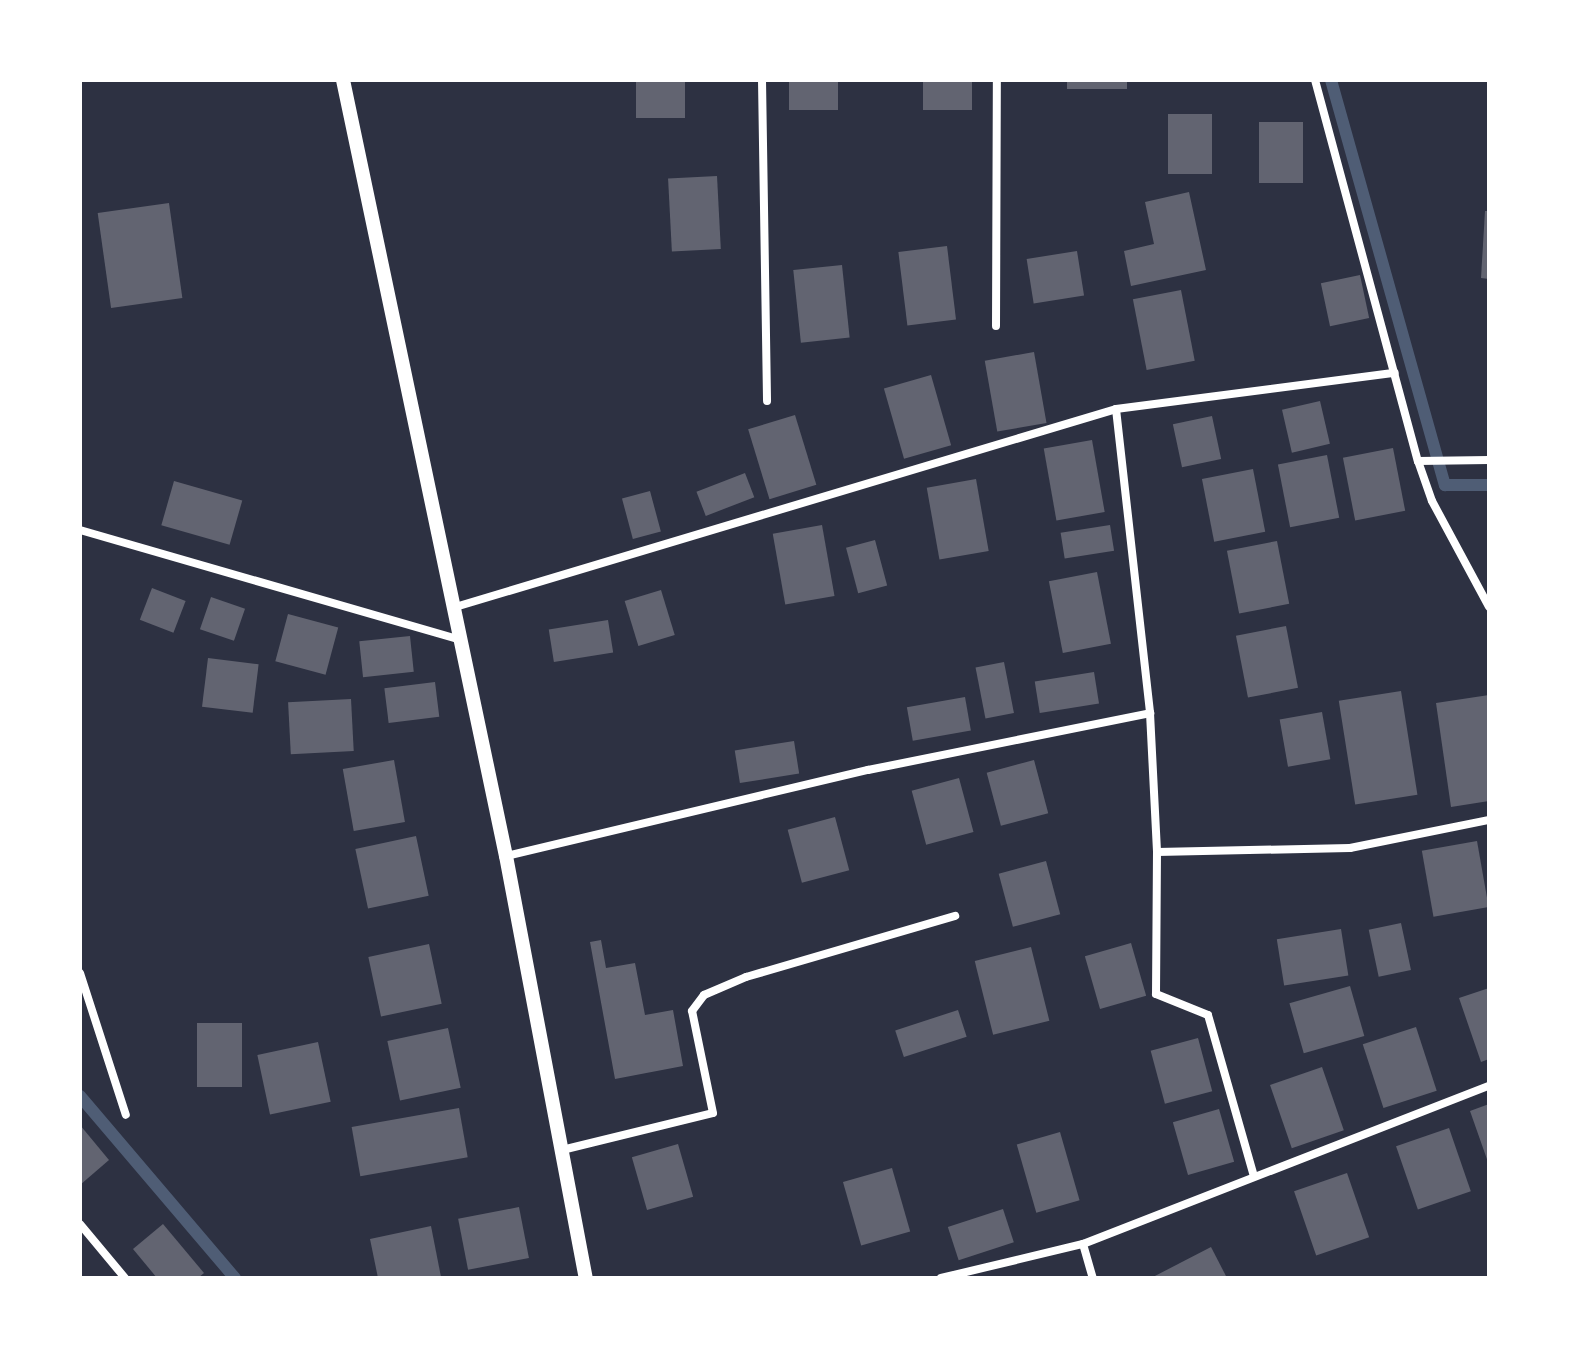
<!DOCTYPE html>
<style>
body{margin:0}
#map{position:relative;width:1569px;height:1358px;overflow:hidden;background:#2d3142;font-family:Arial,sans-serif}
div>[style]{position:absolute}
.stream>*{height:12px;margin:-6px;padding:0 6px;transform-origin:6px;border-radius:6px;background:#4f5d75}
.building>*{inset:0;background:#626471;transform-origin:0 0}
.minor>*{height:8px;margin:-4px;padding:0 4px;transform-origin:4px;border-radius:4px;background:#fff}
.tertiary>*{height:14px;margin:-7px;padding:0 7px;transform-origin:7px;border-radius:7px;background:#fff}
span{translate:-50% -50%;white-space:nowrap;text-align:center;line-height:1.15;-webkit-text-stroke:7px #fff;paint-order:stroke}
.frame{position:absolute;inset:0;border:82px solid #fff;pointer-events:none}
</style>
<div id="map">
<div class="stream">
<i style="left:1331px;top:80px;width:421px;rotate:74.3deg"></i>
<i style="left:1445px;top:485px;width:44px"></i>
<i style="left:80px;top:1096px;width:239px;rotate:49.6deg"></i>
</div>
<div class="building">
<i style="left:636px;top:80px;width:49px;height:38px"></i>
<i style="left:789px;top:80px;width:49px;height:30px"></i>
<i style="left:923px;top:80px;width:49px;height:30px"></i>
<i style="left:1067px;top:80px;width:60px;height:9px"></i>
<i style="left:1168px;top:114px;width:44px;height:60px"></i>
<i style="left:1303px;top:122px;width:61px;height:44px;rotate:90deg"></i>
<i style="left:717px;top:176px;width:73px;height:49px;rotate:87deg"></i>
<i style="clip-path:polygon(1189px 192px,1206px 270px,1131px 286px,1124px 251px,1154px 244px,1145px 202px)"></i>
<i style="left:169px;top:203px;width:96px;height:72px;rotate:82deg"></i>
<i style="clip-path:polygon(1485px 211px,1489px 211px,1489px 279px,1481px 278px)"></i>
<i style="left:947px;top:246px;width:74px;height:49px;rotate:83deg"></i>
<i style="left:1077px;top:251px;width:45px;height:51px;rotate:81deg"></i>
<i style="left:842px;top:265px;width:73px;height:49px;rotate:84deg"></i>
<i style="left:1360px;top:275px;width:44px;height:40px;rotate:78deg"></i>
<i style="left:1181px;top:290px;width:72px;height:49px;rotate:79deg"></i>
<i style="left:1034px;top:352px;width:72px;height:50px;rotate:80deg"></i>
<i style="left:931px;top:375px;width:73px;height:49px;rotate:74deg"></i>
<i style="left:1320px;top:401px;width:44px;height:39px;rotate:77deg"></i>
<i style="left:795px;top:415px;width:73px;height:49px;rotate:73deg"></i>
<i style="left:1212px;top:416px;width:44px;height:40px;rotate:78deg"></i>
<i style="left:1092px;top:440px;width:73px;height:49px;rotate:80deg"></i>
<i style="left:1393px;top:448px;width:64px;height:51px;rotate:79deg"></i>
<i style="left:1327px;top:455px;width:64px;height:50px;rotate:79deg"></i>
<i style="left:1253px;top:469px;width:64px;height:52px;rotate:79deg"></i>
<i style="left:745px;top:473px;width:26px;height:52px;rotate:69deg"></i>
<i style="left:976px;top:479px;width:73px;height:50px;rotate:80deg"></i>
<i style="left:174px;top:481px;width:71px;height:46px;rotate:16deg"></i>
<i style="left:650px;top:491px;width:42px;height:29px;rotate:75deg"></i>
<i style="left:822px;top:525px;width:72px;height:50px;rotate:80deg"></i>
<i style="left:1110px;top:525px;width:26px;height:50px;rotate:81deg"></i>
<i style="left:875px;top:540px;width:47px;height:30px;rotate:75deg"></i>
<i style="left:1277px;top:541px;width:64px;height:51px;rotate:79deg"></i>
<i style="left:1097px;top:572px;width:73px;height:49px;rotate:79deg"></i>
<i style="left:152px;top:588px;width:36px;height:34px;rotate:21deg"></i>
<i style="left:661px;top:590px;width:47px;height:38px;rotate:73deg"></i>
<i style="left:211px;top:597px;width:36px;height:34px;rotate:19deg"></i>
<i style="left:288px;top:614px;width:52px;height:49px;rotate:15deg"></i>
<i style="left:608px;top:620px;width:33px;height:60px;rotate:81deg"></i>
<i style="left:1286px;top:626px;width:63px;height:51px;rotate:79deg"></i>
<i style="left:410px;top:636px;width:36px;height:51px;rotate:84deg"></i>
<i style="left:208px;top:658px;width:51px;height:49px;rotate:7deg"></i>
<i style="left:1004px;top:662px;width:52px;height:29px;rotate:79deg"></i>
<i style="left:1094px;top:672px;width:32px;height:60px;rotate:81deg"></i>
<i style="left:435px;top:682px;width:35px;height:51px;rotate:83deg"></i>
<i style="left:1401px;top:691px;width:105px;height:63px;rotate:81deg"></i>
<i style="clip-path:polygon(1489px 695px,1489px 801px,1451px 807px,1436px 703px)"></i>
<i style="left:965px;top:697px;width:34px;height:59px;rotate:80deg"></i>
<i style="left:351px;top:699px;width:52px;height:63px;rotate:87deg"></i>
<i style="left:1322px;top:712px;width:48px;height:43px;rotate:80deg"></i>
<i style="left:794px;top:741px;width:33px;height:60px;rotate:81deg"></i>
<i style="left:394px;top:760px;width:63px;height:52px;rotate:80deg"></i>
<i style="left:1034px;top:760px;width:55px;height:49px;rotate:75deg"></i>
<i style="left:959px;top:778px;width:56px;height:49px;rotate:75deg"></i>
<i style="left:835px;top:817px;width:55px;height:49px;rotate:75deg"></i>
<i style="left:416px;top:836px;width:61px;height:62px;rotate:78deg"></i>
<i style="left:1477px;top:841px;width:67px;height:56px;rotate:80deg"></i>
<i style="left:1046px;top:861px;width:55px;height:49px;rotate:75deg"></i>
<i style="left:1401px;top:923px;width:48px;height:33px;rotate:78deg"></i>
<i style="left:1341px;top:929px;width:47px;height:65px;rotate:81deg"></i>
<i style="clip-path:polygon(601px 940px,606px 968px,635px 963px,645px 1015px,673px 1010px,683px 1066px,615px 1079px,590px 942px)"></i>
<i style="left:1131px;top:943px;width:55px;height:48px;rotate:74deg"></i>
<i style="left:429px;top:944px;width:61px;height:62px;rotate:78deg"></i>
<i style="left:1031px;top:947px;width:76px;height:58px;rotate:76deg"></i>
<i style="left:1350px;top:986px;width:52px;height:63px;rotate:74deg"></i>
<i style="clip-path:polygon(1489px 988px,1489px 1059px,1481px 1062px,1459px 998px)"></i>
<i style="left:958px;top:1010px;width:28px;height:66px;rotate:72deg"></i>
<i style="left:197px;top:1023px;width:45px;height:64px"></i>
<i style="left:1416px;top:1027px;width:67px;height:56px;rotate:72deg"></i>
<i style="left:448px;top:1028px;width:61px;height:62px;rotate:78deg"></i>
<i style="left:1198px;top:1038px;width:55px;height:49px;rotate:75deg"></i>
<i style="left:318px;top:1042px;width:61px;height:62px;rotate:78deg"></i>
<i style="left:1322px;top:1067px;width:67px;height:55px;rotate:71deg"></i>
<i style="clip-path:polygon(1489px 1104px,1489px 1165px,1470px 1111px)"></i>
<i style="left:459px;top:1108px;width:50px;height:109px;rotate:80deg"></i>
<i style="left:1219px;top:1109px;width:55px;height:48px;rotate:74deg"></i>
<i style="clip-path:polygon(80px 1125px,109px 1160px,80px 1185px)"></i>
<i style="left:1449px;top:1128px;width:67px;height:56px;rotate:71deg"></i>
<i style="left:1060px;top:1132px;width:71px;height:45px;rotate:74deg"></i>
<i style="left:678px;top:1144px;width:55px;height:48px;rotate:74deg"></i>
<i style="left:892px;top:1168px;width:66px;height:51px;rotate:74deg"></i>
<i style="left:1347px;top:1173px;width:68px;height:56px;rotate:71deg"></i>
<i style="left:519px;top:1207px;width:52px;height:62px;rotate:79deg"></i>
<i style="left:1003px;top:1209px;width:35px;height:58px;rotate:72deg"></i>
<i style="clip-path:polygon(163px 1224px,204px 1273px,198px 1278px,157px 1278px,133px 1249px)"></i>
<i style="clip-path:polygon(431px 1226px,441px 1277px,378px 1278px,370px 1239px)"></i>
<i style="clip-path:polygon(1211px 1247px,1227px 1278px,1151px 1278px)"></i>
</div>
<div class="minor">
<i style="left:762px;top:80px;width:321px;rotate:89.1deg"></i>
<i style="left:1315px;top:80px;width:395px;rotate:74.9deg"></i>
<i style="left:1418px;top:461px;width:42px;rotate:70.7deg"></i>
<i style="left:1432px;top:501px;width:120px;rotate:61.7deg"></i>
<i style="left:996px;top:326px;width:246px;rotate:-89.8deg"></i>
<i style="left:1116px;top:409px;width:306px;rotate:83.6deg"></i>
<i style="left:1150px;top:713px;width:139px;rotate:87.1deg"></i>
<i style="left:1157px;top:852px;width:142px;rotate:90.4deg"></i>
<i style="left:1156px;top:994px;width:56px;rotate:22deg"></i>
<i style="left:1208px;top:1015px;width:167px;rotate:74.1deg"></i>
<i style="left:1418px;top:461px;width:71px;rotate:-0.8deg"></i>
<i style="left:80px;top:530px;width:393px;rotate:16.1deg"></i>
<i style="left:452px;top:608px;width:693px;rotate:-16.68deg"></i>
<i style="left:1116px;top:409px;width:281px;rotate:-7.4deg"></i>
<i style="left:1157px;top:852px;width:193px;rotate:-1.2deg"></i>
<i style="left:1350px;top:848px;width:142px;rotate:-11.4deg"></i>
<i style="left:506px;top:856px;width:372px;rotate:-13.4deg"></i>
<i style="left:868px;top:770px;width:288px;rotate:-11.4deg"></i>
<i style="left:80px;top:973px;width:149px;rotate:72.1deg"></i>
<i style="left:562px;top:1150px;width:155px;rotate:-13.8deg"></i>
<i style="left:713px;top:1113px;width:104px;rotate:-101.6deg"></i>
<i style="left:692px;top:1011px;width:20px;rotate:-53deg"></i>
<i style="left:704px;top:995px;width:46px;rotate:-23.2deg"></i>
<i style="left:746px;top:977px;width:218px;rotate:-16.3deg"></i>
<i style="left:80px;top:1224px;width:70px;rotate:50.2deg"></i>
<i style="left:1083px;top:1244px;width:35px;rotate:74deg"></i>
<i style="left:941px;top:1278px;width:146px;rotate:-13.5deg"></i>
<i style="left:1083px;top:1244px;width:436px;rotate:-21.3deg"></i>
</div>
<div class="tertiary">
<i style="left:343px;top:80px;width:793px;rotate:78.14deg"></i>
<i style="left:506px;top:856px;width:430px;rotate:79.3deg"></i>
</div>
<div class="frame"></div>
</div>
